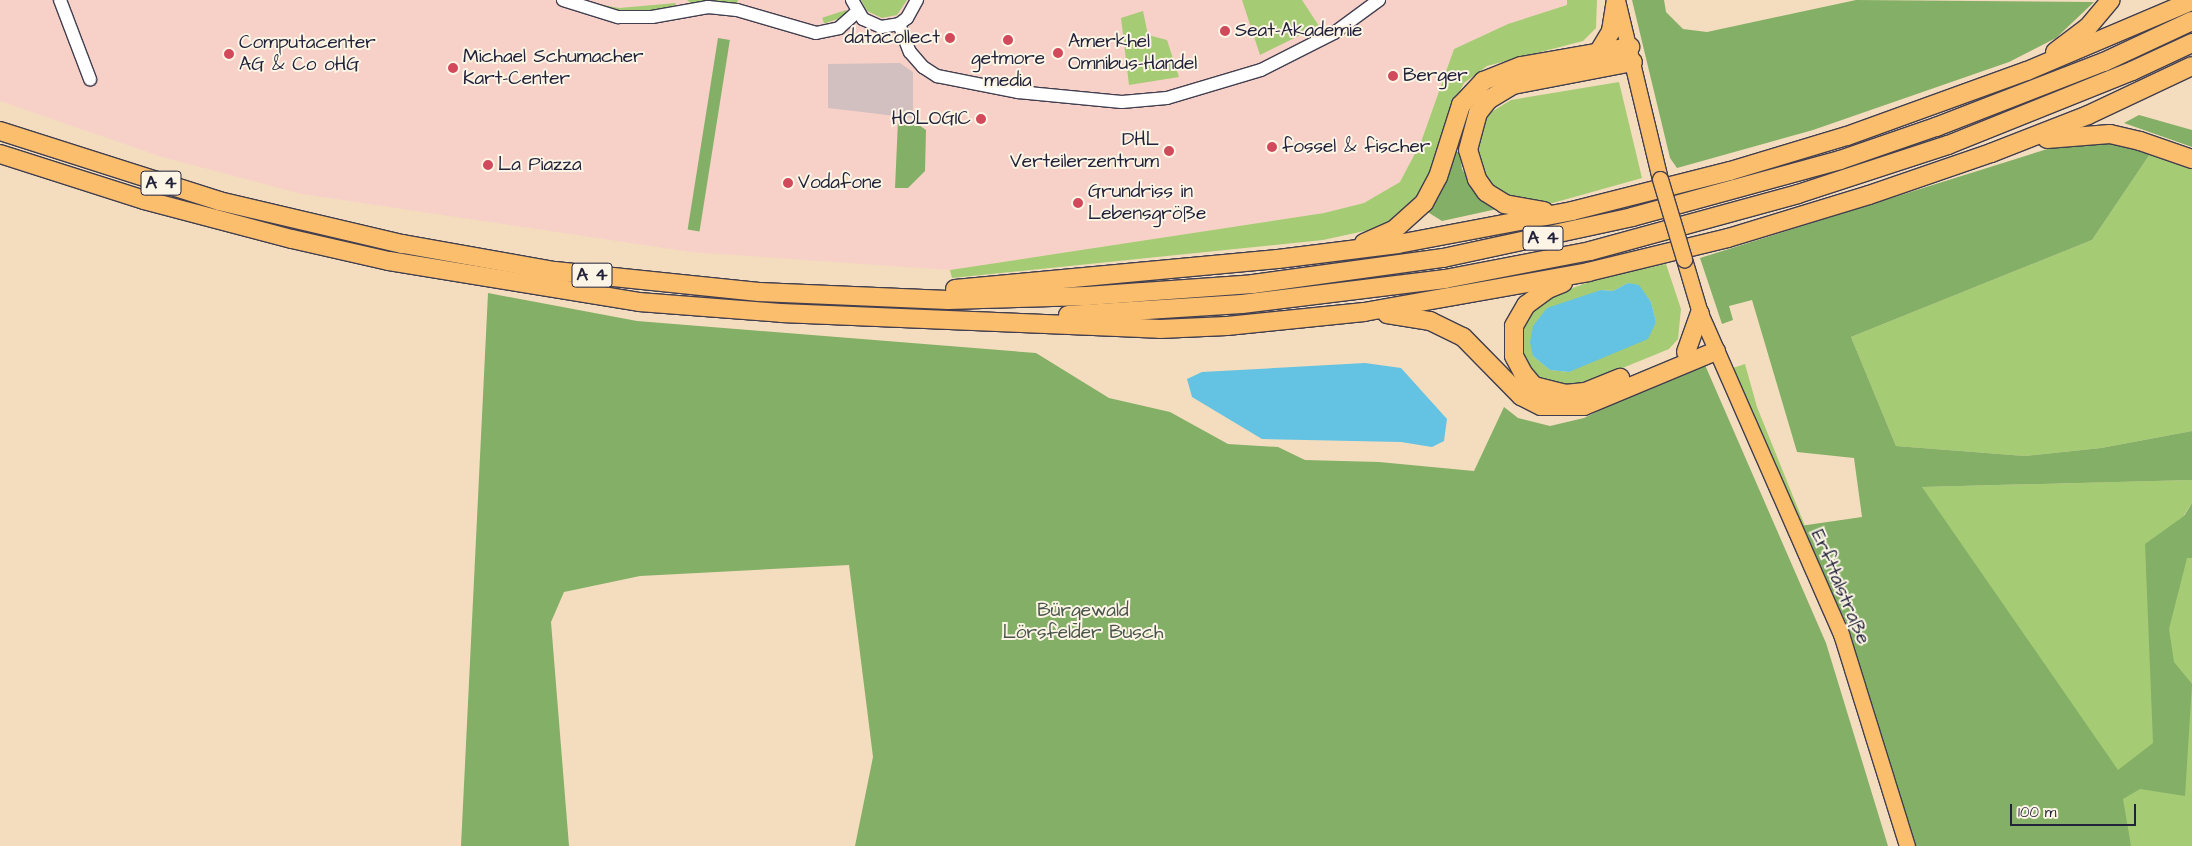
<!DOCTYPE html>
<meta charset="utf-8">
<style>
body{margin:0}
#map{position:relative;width:2192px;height:846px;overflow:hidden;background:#f3ddbe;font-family:"Architects Daughter",sans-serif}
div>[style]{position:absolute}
.built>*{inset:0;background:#f7d1c7}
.industrial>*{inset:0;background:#d2bfc0}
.green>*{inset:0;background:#a5cb75;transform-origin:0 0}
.forest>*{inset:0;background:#84af66;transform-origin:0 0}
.water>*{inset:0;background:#64c2e2}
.roads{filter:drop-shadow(1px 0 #413e4f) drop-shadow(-1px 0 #413e4f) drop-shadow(0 1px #413e4f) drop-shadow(0 -1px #413e4f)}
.minor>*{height:12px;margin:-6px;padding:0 6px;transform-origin:6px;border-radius:6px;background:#fff}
.major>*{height:15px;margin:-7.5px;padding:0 7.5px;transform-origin:7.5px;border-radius:7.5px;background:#fabe6d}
.highway>*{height:18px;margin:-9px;padding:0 9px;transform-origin:9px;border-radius:9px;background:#fabe6d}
.bridges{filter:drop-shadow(1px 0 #413e4f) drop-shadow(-1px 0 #413e4f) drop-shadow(0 1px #413e4f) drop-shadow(0 -1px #413e4f)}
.major-bridge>*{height:15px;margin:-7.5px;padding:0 7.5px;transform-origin:7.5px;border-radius:7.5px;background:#fabe6d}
.dots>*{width:14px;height:14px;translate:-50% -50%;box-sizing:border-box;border:2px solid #fcf5e5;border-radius:50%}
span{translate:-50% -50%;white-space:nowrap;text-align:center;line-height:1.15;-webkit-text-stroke:4px #fcf5e5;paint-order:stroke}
.shield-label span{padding:1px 4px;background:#fcf5e5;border:1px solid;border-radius:4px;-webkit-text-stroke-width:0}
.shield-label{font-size:18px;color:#22223b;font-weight:700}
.poi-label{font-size:19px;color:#22223b}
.left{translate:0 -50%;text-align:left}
.right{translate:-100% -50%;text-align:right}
.street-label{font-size:19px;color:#22223b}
.park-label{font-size:19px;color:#49554c}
.scale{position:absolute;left:2010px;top:804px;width:126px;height:22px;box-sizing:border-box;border:2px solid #22223b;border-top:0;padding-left:6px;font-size:15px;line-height:18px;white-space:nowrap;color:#22223b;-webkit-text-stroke:4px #fcf5e5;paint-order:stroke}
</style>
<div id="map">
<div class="built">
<i style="clip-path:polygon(0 0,1567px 0,1568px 5px,1508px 24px,1454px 49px,1421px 142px,1400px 182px,1364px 203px,1324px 213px,950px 270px,691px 252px,302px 194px,162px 157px,0 101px)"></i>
</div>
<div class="industrial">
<i style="clip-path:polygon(900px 63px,913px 72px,913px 118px,828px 108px,828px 64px)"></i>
</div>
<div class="green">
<i style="clip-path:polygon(578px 0,619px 8px,676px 3px,672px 9px,627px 14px)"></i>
<i style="clip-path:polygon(687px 0,738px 0,736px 6px,693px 5px)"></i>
<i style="clip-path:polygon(861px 0,907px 0,897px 15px,882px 18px,867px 11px)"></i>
<i style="clip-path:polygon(1242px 0,1302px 0,1319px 26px,1260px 55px)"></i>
<i style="clip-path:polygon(1567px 0,1597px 0,1596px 28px,1583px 41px,1487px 66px,1464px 83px,1450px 109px,1423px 191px,1383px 227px,1323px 240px,952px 278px,950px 270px,1324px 213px,1364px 203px,1400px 182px,1421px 142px,1454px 49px,1508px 24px,1567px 5px)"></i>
<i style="left:846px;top:10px;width:6px;height:25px;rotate:72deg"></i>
<i style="clip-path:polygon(1143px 11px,1148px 35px,1167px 40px,1179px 77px,1129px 85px,1121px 18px)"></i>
<i style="clip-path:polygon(1619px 82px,1642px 178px,1542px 206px,1514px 201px,1491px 186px,1481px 173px,1476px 156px,1478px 134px,1488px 114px,1511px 100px)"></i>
<i style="clip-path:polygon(2150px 154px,2192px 167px,2192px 431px,2101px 448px,2025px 456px,1896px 446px,1851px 337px,2092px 240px)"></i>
<i style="clip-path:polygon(evenodd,1666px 264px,1681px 309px,1678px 339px,1669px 349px,1581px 385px,1560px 386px,1544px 382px,1526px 366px,1520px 349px,1520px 334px,1526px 315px,1540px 300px,1600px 278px,1666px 264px,1628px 283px,1639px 286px,1651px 302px,1656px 322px,1569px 372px,1550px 370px,1533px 356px,1581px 299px,1601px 290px,1613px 291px,1628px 283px)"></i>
<i style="clip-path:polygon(1745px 364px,1757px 407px,1805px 526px,1800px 526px,1733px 368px)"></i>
<i style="clip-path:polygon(2192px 480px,2192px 503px,2184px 515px,2192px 517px,2192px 846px,2101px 846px,1922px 487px)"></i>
</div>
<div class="forest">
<i style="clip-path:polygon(1632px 0,1664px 0,1666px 12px,1683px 29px,1707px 32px,1856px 0,2094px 2px,2056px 38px,2009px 62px,1813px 130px,1677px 168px,1670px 158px)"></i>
<i style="left:718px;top:38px;width:12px;height:194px;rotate:9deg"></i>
<i style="clip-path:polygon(2139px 115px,2192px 130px,2192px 147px,2124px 123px)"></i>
<i style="clip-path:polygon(898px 121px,913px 121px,926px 130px,925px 171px,908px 188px,895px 188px)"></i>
<i style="clip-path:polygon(2087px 140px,2129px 144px,2150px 154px,2092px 240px,1851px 337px,1896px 446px,2025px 456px,2101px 448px,2192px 431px,2192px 480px,1922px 487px,2118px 770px,2153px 743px,2145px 544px,2184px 516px,2192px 503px,2192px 558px,2187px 558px,2169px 629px,2174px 662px,2192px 684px,2185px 796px,2140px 789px,2123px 799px,2131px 846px,1910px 846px,1849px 629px,1800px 526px,1862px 517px,1854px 458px,1797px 452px,1752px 300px,1729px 306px,1733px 320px,1722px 324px,1700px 258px,2057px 146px)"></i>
<i style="clip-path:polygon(1460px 151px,1462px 169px,1475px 190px,1497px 209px,1442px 221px,1426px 211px,1452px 153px)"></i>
<i style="clip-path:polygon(488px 293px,637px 321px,1036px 353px,1109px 398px,1170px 412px,1228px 444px,1278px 447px,1305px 460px,1379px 462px,1474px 471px,1504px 407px,1518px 418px,1550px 426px,1584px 418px,1641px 390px,1705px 365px,1826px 643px,1888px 846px,855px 846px,873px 757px,849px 565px,640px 576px,564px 592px,551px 622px,569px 846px,461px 846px)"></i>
</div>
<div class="water">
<i style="clip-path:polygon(1628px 283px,1639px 285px,1651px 302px,1656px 322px,1648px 339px,1569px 372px,1550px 370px,1533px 356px,1530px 342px,1533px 326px,1547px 308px,1601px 290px,1613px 291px)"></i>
<i style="clip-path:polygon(1365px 363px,1401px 368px,1447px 419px,1444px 441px,1432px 447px,1401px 442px,1262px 439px,1192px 397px,1187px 379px,1202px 372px)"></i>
</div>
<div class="roads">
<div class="minor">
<i style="left:60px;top:0;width:85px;rotate:69.2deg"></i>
<i style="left:563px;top:0;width:58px;rotate:17.2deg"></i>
<i style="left:618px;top:17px;width:34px"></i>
<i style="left:652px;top:17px;width:57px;rotate:-10.1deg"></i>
<i style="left:708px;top:7px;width:29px;rotate:6deg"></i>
<i style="left:737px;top:10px;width:82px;rotate:16.2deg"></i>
<i style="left:816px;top:33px;width:24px;rotate:-12deg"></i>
<i style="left:839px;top:28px;width:24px;rotate:-42deg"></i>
<i style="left:852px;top:0;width:22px;rotate:60deg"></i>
<i style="left:863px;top:19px;width:20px;rotate:24deg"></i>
<i style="left:881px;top:27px;width:18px;rotate:-9deg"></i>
<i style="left:899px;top:24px;width:10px;rotate:-37deg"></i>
<i style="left:907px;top:18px;width:21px;rotate:-61deg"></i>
<i style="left:899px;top:24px;width:30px;rotate:69deg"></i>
<i style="left:910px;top:52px;width:20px;rotate:49deg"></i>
<i style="left:923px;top:67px;width:17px;rotate:33deg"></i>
<i style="left:937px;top:76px;width:83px;rotate:11.2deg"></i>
<i style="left:1018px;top:92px;width:104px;rotate:5.5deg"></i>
<i style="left:1122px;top:102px;width:45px;rotate:-5.1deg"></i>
<i style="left:1167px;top:98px;width:98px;rotate:-16.6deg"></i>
<i style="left:1261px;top:70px;width:82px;rotate:-26.9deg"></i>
<i style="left:1334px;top:33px;width:56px;rotate:-36.3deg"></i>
</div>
<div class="major">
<i style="left:1617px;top:0;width:184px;rotate:76.5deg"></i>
<i style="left:1684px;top:259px;width:56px;rotate:73.5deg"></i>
<i style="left:1700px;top:313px;width:351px;rotate:66.3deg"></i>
<i style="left:1841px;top:634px;width:222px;rotate:72.7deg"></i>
</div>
<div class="highway">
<i style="left:2055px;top:52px;width:41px;rotate:-37.1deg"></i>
<i style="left:2088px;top:27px;width:35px;rotate:-50deg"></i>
<i style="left:1598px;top:53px;width:26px;rotate:-59deg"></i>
<i style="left:1611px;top:31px;width:31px;rotate:-81deg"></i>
<i style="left:0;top:131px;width:230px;rotate:17.7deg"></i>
<i style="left:219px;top:201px;width:189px;rotate:13.2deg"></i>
<i style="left:403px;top:244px;width:154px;rotate:10.1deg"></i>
<i style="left:555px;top:271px;width:205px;rotate:5.9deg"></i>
<i style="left:759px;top:292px;width:189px;rotate:2.4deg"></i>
<i style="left:948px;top:300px;width:139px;rotate:-1.6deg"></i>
<i style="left:1087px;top:296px;width:166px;rotate:-4.1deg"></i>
<i style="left:1253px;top:284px;width:192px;rotate:-7.8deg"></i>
<i style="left:1443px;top:258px;width:193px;rotate:-12.2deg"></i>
<i style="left:1632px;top:217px;width:216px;rotate:-15.3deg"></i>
<i style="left:1840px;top:160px;width:102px;rotate:-19deg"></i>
<i style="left:1936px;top:127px;width:180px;rotate:-21.2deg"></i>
<i style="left:2104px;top:62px;width:97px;rotate:-25deg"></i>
<i style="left:2047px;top:139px;width:63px;rotate:-4.5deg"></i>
<i style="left:2110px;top:134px;width:31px;rotate:13deg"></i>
<i style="left:2140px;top:141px;width:55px;rotate:19.1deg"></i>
<i style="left:0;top:154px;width:151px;rotate:17.7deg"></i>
<i style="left:144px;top:200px;width:153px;rotate:14.8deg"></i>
<i style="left:292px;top:239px;width:99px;rotate:12.8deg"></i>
<i style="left:389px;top:261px;width:253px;rotate:9.3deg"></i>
<i style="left:639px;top:302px;width:142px;rotate:4.4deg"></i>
<i style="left:781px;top:313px;width:379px;rotate:2.4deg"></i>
<i style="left:1160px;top:329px;width:67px;rotate:-2.6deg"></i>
<i style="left:1227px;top:326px;width:138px;rotate:-5.8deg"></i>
<i style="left:1364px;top:312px;width:228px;rotate:-10.1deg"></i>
<i style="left:1588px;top:272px;width:144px;rotate:-13.7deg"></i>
<i style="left:1728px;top:238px;width:147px;rotate:-17deg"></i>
<i style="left:1869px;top:195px;width:129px;rotate:-19deg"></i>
<i style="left:1991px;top:153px;width:104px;rotate:-21.4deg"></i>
<i style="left:2088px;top:115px;width:115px;rotate:-25.2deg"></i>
<i style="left:1544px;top:211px;width:40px;rotate:-170deg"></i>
<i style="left:1505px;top:204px;width:22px;rotate:-148deg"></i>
<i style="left:1486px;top:192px;width:16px;rotate:-125deg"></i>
<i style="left:1477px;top:179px;width:30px;rotate:-107deg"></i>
<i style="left:1468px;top:150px;width:38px;rotate:-75deg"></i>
<i style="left:1478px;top:113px;width:16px;rotate:-52deg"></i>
<i style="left:1488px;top:100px;width:29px;rotate:-31deg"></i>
<i style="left:1513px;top:85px;width:122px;rotate:-10.9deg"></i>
<i style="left:1364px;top:243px;width:34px;rotate:-24deg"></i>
<i style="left:1395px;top:229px;width:39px;rotate:-42deg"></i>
<i style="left:1424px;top:203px;width:30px;rotate:-62deg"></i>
<i style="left:1438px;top:177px;width:76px;rotate:-72.3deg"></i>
<i style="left:1461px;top:105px;width:33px;rotate:-47deg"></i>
<i style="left:1483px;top:81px;width:41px;rotate:-21.5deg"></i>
<i style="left:1521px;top:66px;width:111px;rotate:-9.9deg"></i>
<i style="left:1563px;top:283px;width:16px;rotate:158deg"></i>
<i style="left:1548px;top:289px;width:27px;rotate:144deg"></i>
<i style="left:1526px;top:305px;width:24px;rotate:120deg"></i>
<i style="left:1514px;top:326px;width:30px;rotate:90deg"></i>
<i style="left:1514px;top:356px;width:19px;rotate:62deg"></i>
<i style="left:1523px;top:373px;width:17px;rotate:50deg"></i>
<i style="left:1534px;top:386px;width:32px;rotate:14deg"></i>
<i style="left:1565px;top:394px;width:20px;rotate:-6deg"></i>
<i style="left:1585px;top:392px;width:38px;rotate:-22deg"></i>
<i style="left:955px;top:289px;width:324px;rotate:-5.3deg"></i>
<i style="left:1278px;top:259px;width:121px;rotate:-7.1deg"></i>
<i style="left:1398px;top:244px;width:177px;rotate:-10.7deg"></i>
<i style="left:1572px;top:211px;width:163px;rotate:-14.2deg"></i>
<i style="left:1730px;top:171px;width:122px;rotate:-16.7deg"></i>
<i style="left:1847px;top:136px;width:191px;rotate:-19.9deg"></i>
<i style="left:2027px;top:71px;width:179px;rotate:-23deg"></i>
<i style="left:1387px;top:314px;width:44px;rotate:9.2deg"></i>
<i style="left:1430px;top:321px;width:37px;rotate:26deg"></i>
<i style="left:1463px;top:337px;width:83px;rotate:45.5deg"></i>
<i style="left:1521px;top:396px;width:22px;rotate:27deg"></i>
<i style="left:1541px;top:406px;width:43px"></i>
<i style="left:1584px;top:406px;width:143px;rotate:-22.6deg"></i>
<i style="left:1068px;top:315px;width:174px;rotate:-3.6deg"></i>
<i style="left:1242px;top:304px;width:205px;rotate:-7deg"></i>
<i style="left:1445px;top:279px;width:148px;rotate:-10.9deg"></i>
<i style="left:1590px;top:251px;width:216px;rotate:-15.3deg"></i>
<i style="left:1798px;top:194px;width:158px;rotate:-18.1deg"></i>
<i style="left:1948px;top:145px;width:198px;rotate:-21.9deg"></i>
<i style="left:2132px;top:71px;width:66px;rotate:-25deg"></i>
<i style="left:1686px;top:352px;width:41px;rotate:-70.3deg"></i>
</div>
</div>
<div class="bridges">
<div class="major-bridge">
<i style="left:1660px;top:179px;width:84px;rotate:73.3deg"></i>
</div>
</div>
<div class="dots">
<i style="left:1225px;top:31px;background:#d1495b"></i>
<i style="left:950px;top:38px;background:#d1495b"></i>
<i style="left:1008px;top:40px;background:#d1495b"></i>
<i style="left:1058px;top:53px;background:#d1495b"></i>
<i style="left:229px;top:54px;background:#d1495b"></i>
<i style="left:453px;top:68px;background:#d1495b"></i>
<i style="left:1393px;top:76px;background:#d1495b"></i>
<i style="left:981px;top:119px;background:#d1495b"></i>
<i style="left:1272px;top:147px;background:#d1495b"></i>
<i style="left:1169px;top:151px;background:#d1495b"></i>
<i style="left:488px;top:165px;background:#d1495b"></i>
<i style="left:788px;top:183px;background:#d1495b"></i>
<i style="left:1078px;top:203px;background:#d1495b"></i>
</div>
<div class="shield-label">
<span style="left:161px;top:183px">A 4</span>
<span style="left:1543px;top:238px">A 4</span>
<span style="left:592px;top:275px">A 4</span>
</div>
<div class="poi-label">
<span class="left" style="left:1235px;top:31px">Seat-Akademie</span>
<span class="right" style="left:940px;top:38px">datacollect</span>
<span class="left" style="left:1068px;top:53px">Amerkhel<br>Omnibus-Handel</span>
<span class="left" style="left:239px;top:54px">Computacenter<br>AG &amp; Co oHG</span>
<span class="left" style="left:463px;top:68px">Michael Schumacher<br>Kart-Center</span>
<span style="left:1008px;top:70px">getmore<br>media</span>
<span class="left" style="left:1403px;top:76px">Berger</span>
<span class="right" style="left:971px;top:119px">HOLOGIC</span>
<span class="right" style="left:1159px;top:151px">DHL<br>Verteilerzentrum</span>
<span class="left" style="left:1282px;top:147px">fossel &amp; fischer</span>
<span class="left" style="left:498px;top:165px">La Piazza</span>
<span class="left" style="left:798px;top:183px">Vodafone</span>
<span class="left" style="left:1088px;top:203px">Grundriss in<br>Lebensgröße</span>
</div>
<div class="street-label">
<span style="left:1840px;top:587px;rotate:67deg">Erfttalstraße</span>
</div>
<div class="park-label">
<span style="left:1083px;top:622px">Bürgewald<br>Lörsfelder Busch</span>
</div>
<div class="scale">100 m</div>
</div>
